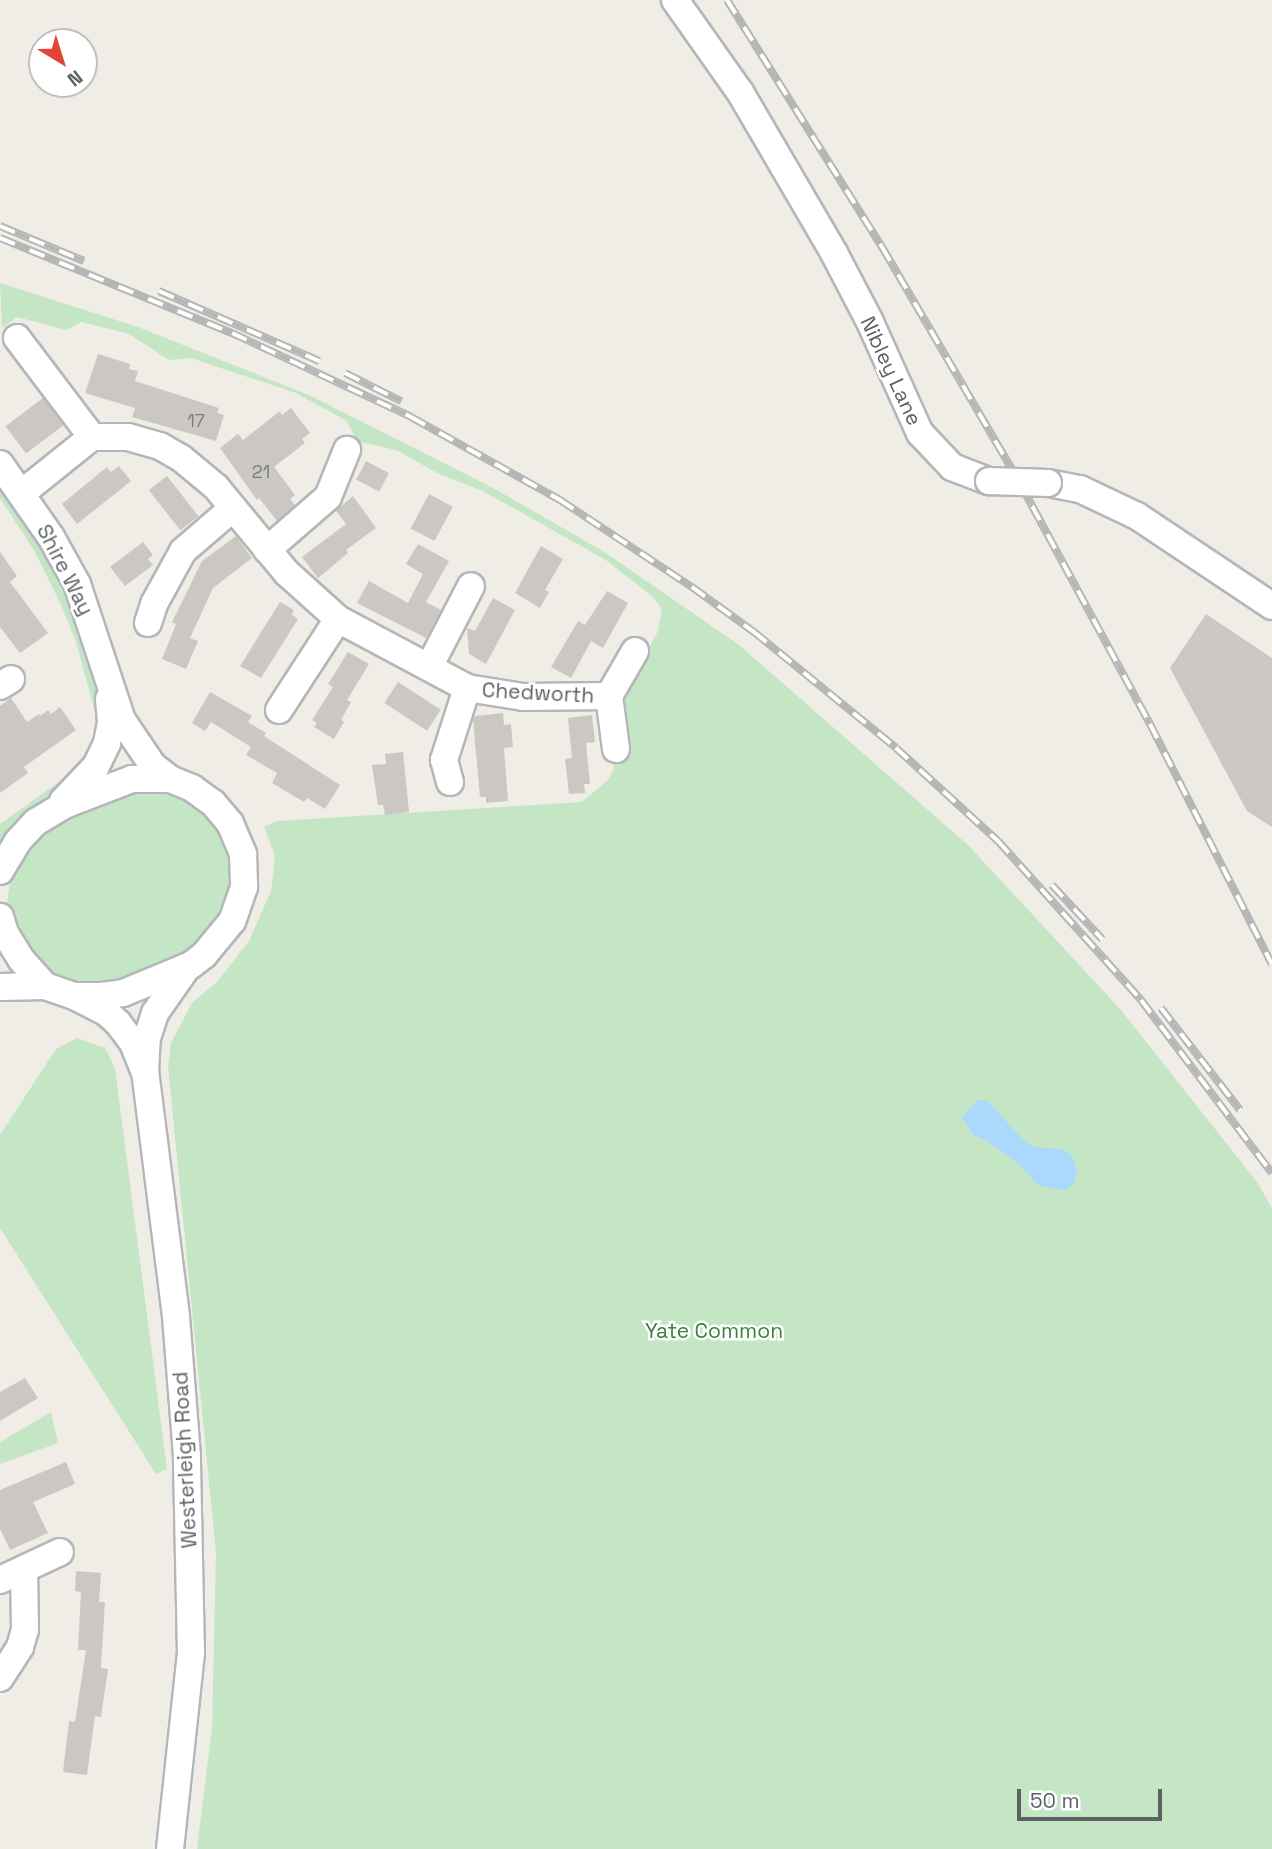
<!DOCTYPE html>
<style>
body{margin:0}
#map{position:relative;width:1272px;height:1849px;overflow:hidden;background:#f0ede6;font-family:"Space Grotesk",sans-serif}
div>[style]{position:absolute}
.green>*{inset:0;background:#c4e6c4}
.water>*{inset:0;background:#aad9fc}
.building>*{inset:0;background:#cbc8c4;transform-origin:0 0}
.roads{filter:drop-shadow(2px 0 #b4b7ba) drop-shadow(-2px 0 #b4b7ba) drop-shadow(0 2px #b4b7ba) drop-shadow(0 -2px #b4b7ba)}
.minor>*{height:26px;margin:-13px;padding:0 13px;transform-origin:13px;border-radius:13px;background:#fff}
.rail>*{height:8px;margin-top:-4px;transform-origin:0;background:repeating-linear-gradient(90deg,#fff 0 16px,#b5b6b6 0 32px);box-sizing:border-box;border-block:2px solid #b5b6b6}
.bridges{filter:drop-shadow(2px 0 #b4b7ba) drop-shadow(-2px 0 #b4b7ba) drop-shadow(0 2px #b4b7ba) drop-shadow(0 -2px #b4b7ba)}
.minor-bridge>*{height:26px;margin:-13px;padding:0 13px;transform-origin:13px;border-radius:13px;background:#fff}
span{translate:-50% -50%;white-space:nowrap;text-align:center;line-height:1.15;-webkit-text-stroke:5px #fff;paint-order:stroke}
.number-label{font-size:18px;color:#797c7e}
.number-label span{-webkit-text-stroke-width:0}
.street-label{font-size:21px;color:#5e6266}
.park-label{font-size:21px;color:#38833b}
.north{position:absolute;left:28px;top:28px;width:70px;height:70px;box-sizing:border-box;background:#fff;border:2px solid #bfc0c2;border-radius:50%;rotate:142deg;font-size:19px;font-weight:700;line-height:28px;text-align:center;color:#5e6266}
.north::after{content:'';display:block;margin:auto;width:24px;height:32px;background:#e44438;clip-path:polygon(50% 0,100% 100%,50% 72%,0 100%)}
.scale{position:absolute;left:1017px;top:1789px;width:145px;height:32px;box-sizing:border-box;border:4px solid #5e6266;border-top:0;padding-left:9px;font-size:21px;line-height:24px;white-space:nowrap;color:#5e6266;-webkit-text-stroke:5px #fff;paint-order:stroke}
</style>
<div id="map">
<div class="green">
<i style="clip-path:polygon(0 283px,138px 327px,309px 395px,495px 489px,606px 553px,739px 645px,968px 845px,1121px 1010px,1257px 1182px,1272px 1208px,1272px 1849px,197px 1849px,212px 1727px,216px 1553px,168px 1066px,171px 1043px,192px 1003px,217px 982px,249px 941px,271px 891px,275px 856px,264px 827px,277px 821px,582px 802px,608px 780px,614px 769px,612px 758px,622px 756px,629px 750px,618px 707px,658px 631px,662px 609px,653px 597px,606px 560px,483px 491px,439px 474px,396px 450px,357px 441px,347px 421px,296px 393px,191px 358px,169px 360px,129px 334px,81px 322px,66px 330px,17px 317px,2px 328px)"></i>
<i style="clip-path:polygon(0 485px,34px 534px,70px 607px,96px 685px,105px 724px,98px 758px,87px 773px,67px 790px,39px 804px,15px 821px,0 842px,0 824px,90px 760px,100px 730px,76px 642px,63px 609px,35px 552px,0 498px)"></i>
<i style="clip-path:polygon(159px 789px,178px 794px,195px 806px,222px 833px,232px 862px,230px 896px,225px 912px,190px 952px,107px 986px,66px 982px,40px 968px,10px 921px,7px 903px,11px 875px,34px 839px,58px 821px,136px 790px)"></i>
<i style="clip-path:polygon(77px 1038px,105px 1048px,115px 1068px,167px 1469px,156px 1474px,0 1228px,0 1135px,56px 1049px)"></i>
<i style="clip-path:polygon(51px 1412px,58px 1443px,0 1464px,0 1442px)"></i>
</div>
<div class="water">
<i style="clip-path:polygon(977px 1100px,988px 1101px,1024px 1141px,1034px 1147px,1061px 1149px,1072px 1155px,1077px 1170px,1074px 1183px,1065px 1191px,1037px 1185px,1020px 1165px,987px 1141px,973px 1135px,962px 1117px)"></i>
</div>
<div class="building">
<i style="clip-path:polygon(98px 354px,130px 364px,129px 369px,138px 371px,135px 381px,219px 408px,217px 413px,224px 415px,216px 441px,132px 417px,135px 408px,85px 393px)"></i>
<i style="left:43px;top:398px;width:34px;height:47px;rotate:53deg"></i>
<i style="clip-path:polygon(291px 408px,310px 433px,302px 439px,305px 443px,274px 467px,295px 495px,290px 499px,295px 505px,277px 521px,259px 498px,257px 500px,220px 448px,238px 434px,243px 440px,280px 411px,282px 415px)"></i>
<i style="left:366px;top:461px;width:26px;height:21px;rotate:28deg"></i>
<i style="clip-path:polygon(119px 466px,131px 481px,77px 524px,62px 504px,107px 467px,111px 472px)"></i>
<i style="left:167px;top:476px;width:51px;height:23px;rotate:52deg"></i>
<i style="left:429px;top:494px;width:27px;height:39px;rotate:28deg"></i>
<i style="clip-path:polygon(353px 496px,376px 528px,346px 550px,348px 553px,318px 578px,302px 557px,346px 524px,336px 511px)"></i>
<i style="clip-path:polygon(236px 536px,252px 558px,213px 588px,190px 638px,198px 641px,186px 669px,162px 659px,176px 624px,172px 622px,202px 561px)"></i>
<i style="clip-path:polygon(143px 542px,153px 555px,148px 559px,153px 565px,125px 586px,110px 567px)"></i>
<i style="clip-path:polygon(418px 544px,449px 561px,426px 602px,441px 610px,426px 638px,357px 603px,369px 581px,408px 603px,423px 574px,406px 564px)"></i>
<i style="clip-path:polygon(541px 546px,563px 559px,545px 590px,549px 592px,540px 608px,515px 593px)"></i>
<i style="clip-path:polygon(0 552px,17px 576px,10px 582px,48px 633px,20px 653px,0 627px)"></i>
<i style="clip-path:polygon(607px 591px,628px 603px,603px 648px,591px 641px,571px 678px,551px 667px,578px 621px,585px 625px)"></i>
<i style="clip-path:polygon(493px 598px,515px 610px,486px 664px,469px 654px,467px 628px,475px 631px)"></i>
<i style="clip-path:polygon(280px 602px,294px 610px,292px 615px,298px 619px,261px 678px,240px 666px)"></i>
<i style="clip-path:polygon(1206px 614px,1272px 658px,1272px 827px,1247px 811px,1170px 668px)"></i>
<i style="clip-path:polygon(348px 652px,369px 664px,347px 700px,351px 702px,341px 720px,344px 722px,334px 739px,314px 727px,317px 723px,312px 720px,333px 687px,328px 684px)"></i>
<i style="left:398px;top:682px;width:51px;height:25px;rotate:33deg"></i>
<i style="clip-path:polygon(210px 692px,252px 716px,248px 722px,266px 733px,264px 736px,340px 785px,325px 809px,307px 798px,304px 802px,272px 783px,277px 773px,246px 755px,251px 747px,211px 722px,205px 731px,192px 723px)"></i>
<i style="clip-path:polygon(11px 698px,27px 722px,39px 714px,40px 716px,48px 710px,51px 714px,60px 707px,76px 730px,24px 767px,28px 773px,0 793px,0 706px)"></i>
<i style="clip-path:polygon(503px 713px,504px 725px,511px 724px,513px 747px,504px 748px,508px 801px,486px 803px,486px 797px,480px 797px,473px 720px,475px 716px)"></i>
<i style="clip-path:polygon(592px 715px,595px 742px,586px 743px,590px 784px,584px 784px,585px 793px,569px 794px,565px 759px,572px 758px,568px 718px)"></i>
<i style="clip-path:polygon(403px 752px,409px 812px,385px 815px,383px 805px,378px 805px,372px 765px,386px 764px,385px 754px)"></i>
<i style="clip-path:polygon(25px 1378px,38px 1398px,0 1421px,0 1392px)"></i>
<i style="clip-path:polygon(66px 1462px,75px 1484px,33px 1502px,48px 1533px,10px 1550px,0 1529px,0 1490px)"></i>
<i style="clip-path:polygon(76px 1571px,101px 1573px,99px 1602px,105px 1602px,101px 1668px,108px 1669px,101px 1717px,95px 1716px,87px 1775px,63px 1772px,69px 1721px,75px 1722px,86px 1650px,78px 1650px,81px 1592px,75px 1591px)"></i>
</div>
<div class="roads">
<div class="minor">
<i style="left:675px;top:0;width:113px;rotate:54.8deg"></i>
<i style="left:740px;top:92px;width:186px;rotate:59.7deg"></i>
<i style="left:834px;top:253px;width:78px;rotate:62.4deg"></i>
<i style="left:870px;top:322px;width:122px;rotate:65.8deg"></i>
<i style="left:920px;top:433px;width:47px;rotate:46.7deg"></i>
<i style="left:952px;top:467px;width:40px;rotate:21deg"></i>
<i style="left:17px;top:338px;width:124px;rotate:52.9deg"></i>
<i style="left:0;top:464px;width:89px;rotate:55.1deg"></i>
<i style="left:51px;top:537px;width:54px;rotate:61deg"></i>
<i style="left:77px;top:584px;width:143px;rotate:71.7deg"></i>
<i style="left:122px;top:720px;width:55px;rotate:56deg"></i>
<i style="left:153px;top:766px;width:21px;rotate:37deg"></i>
<i style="left:1048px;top:483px;width:33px;rotate:11deg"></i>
<i style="left:1080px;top:489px;width:63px;rotate:25.3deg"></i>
<i style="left:1137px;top:516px;width:162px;rotate:33.7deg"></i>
<i style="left:22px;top:493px;width:90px;rotate:-38.7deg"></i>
<i style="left:92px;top:437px;width:36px"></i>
<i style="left:128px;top:437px;width:33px;rotate:16deg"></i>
<i style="left:160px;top:446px;width:24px;rotate:30deg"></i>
<i style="left:181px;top:458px;width:45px;rotate:39.6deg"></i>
<i style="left:216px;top:487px;width:112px;rotate:50.5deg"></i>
<i style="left:287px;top:573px;width:69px;rotate:42deg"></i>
<i style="left:338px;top:619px;width:146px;rotate:28.1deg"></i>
<i style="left:467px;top:688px;width:57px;rotate:9.1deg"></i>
<i style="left:523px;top:697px;width:86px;rotate:-0.7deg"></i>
<i style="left:267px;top:550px;width:81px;rotate:-41deg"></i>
<i style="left:328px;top:497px;width:51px;rotate:-68deg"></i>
<i style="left:148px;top:623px;width:20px;rotate:-72deg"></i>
<i style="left:154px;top:604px;width:60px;rotate:-61.3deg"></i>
<i style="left:183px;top:551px;width:66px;rotate:-40.7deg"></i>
<i style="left:429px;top:667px;width:91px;rotate:-62.6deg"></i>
<i style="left:0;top:686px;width:13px;rotate:-32deg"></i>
<i style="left:279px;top:710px;width:108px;rotate:-57deg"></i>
<i style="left:616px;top:749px;width:53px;rotate:-97.5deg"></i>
<i style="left:609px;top:696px;width:52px;rotate:-60deg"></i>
<i style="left:450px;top:782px;width:23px;rotate:-105deg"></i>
<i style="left:444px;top:760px;width:76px;rotate:-72.3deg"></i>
<i style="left:63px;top:801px;width:48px;rotate:-46.7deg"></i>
<i style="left:96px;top:766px;width:25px;rotate:-64deg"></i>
<i style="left:107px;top:743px;width:21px;rotate:-79deg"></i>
<i style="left:111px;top:722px;width:23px;rotate:-95deg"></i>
<i style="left:0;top:871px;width:35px;rotate:-59deg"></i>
<i style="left:18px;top:841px;width:26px;rotate:-47deg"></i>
<i style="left:36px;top:822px;width:33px;rotate:-31deg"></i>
<i style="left:64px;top:805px;width:73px;rotate:-20.9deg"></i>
<i style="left:132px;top:779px;width:38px"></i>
<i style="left:170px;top:779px;width:24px;rotate:22deg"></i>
<i style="left:192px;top:788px;width:26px;rotate:36deg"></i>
<i style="left:213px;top:803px;width:26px;rotate:50deg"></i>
<i style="left:230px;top:823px;width:34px;rotate:67deg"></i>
<i style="left:243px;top:854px;width:33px;rotate:88deg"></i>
<i style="left:244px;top:887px;width:36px;rotate:109deg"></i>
<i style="left:232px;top:921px;width:44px;rotate:129.5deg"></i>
<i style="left:204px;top:955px;width:16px;rotate:142deg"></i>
<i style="left:191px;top:965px;width:74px;rotate:157.6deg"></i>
<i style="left:123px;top:993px;width:21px;rotate:172deg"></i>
<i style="left:102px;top:996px;width:28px;rotate:180deg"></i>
<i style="left:74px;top:996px;width:31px;rotate:-161deg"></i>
<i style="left:45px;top:986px;width:36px;rotate:-132deg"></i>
<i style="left:21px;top:959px;width:31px;rotate:-122deg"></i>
<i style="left:5px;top:933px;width:17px;rotate:-107deg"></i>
<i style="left:0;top:987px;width:45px;rotate:-1.3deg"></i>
<i style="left:78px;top:998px;width:33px;rotate:27deg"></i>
<i style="left:107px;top:1013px;width:15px;rotate:42deg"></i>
<i style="left:118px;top:1023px;width:25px;rotate:53deg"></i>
<i style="left:133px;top:1043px;width:29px;rotate:68deg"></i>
<i style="left:0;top:1580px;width:66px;rotate:-25deg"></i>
<i style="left:0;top:1678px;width:37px;rotate:-57deg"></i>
<i style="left:20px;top:1647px;width:18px;rotate:-74deg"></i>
<i style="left:25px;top:1630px;width:61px;rotate:-90.9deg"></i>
<i style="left:170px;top:1849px;width:196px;rotate:-83.9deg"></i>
<i style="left:191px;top:1654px;width:198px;rotate:-91.2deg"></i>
<i style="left:187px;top:1456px;width:140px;rotate:-94.5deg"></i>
<i style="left:176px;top:1316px;width:246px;rotate:-97.2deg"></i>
<i style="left:145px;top:1072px;width:34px;rotate:-87deg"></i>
<i style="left:147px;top:1038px;width:26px;rotate:-72deg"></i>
<i style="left:155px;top:1013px;width:57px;rotate:-54.9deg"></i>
</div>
</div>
<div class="rail">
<i style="left:727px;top:0;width:292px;rotate:57.9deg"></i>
<i style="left:882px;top:247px;width:268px;rotate:59.7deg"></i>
<i style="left:1017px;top:478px;width:280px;rotate:61.6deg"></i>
<i style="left:1150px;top:724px;width:269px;rotate:63.1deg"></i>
<i style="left:0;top:226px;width:91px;rotate:22.6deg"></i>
<i style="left:0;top:238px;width:251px;rotate:22.3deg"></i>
<i style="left:232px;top:333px;width:198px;rotate:25.1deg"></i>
<i style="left:411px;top:417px;width:171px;rotate:29.1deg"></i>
<i style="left:560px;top:500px;width:158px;rotate:33.4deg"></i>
<i style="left:692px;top:587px;width:77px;rotate:36deg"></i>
<i style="left:754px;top:632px;width:183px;rotate:39.2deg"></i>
<i style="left:896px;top:748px;width:138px;rotate:42.4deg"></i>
<i style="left:998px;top:841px;width:214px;rotate:48deg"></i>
<i style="left:1141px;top:1000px;width:217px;rotate:52.9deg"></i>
<i style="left:159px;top:291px;width:175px;rotate:23.6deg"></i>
<i style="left:345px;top:373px;width:63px;rotate:26.6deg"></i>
<i style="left:1052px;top:885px;width:74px;rotate:47.2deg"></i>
<i style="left:1161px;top:1008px;width:129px;rotate:52.2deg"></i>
</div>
<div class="bridges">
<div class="minor-bridge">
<i style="left:989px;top:481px;width:59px;rotate:1.9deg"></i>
</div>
</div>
<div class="number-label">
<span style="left:196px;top:421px">17</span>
<span style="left:261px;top:472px">21</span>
</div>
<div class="street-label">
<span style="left:891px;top:371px;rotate:65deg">Nibley Lane</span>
<span style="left:65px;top:570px;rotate:63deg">Shire Way</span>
<span style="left:538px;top:693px;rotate:3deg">Chedworth</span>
<span style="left:185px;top:1460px;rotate:-93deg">Westerleigh Road</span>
</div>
<div class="park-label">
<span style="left:714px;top:1331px">Yate Common</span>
</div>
<div class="north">N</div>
<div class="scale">50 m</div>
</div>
